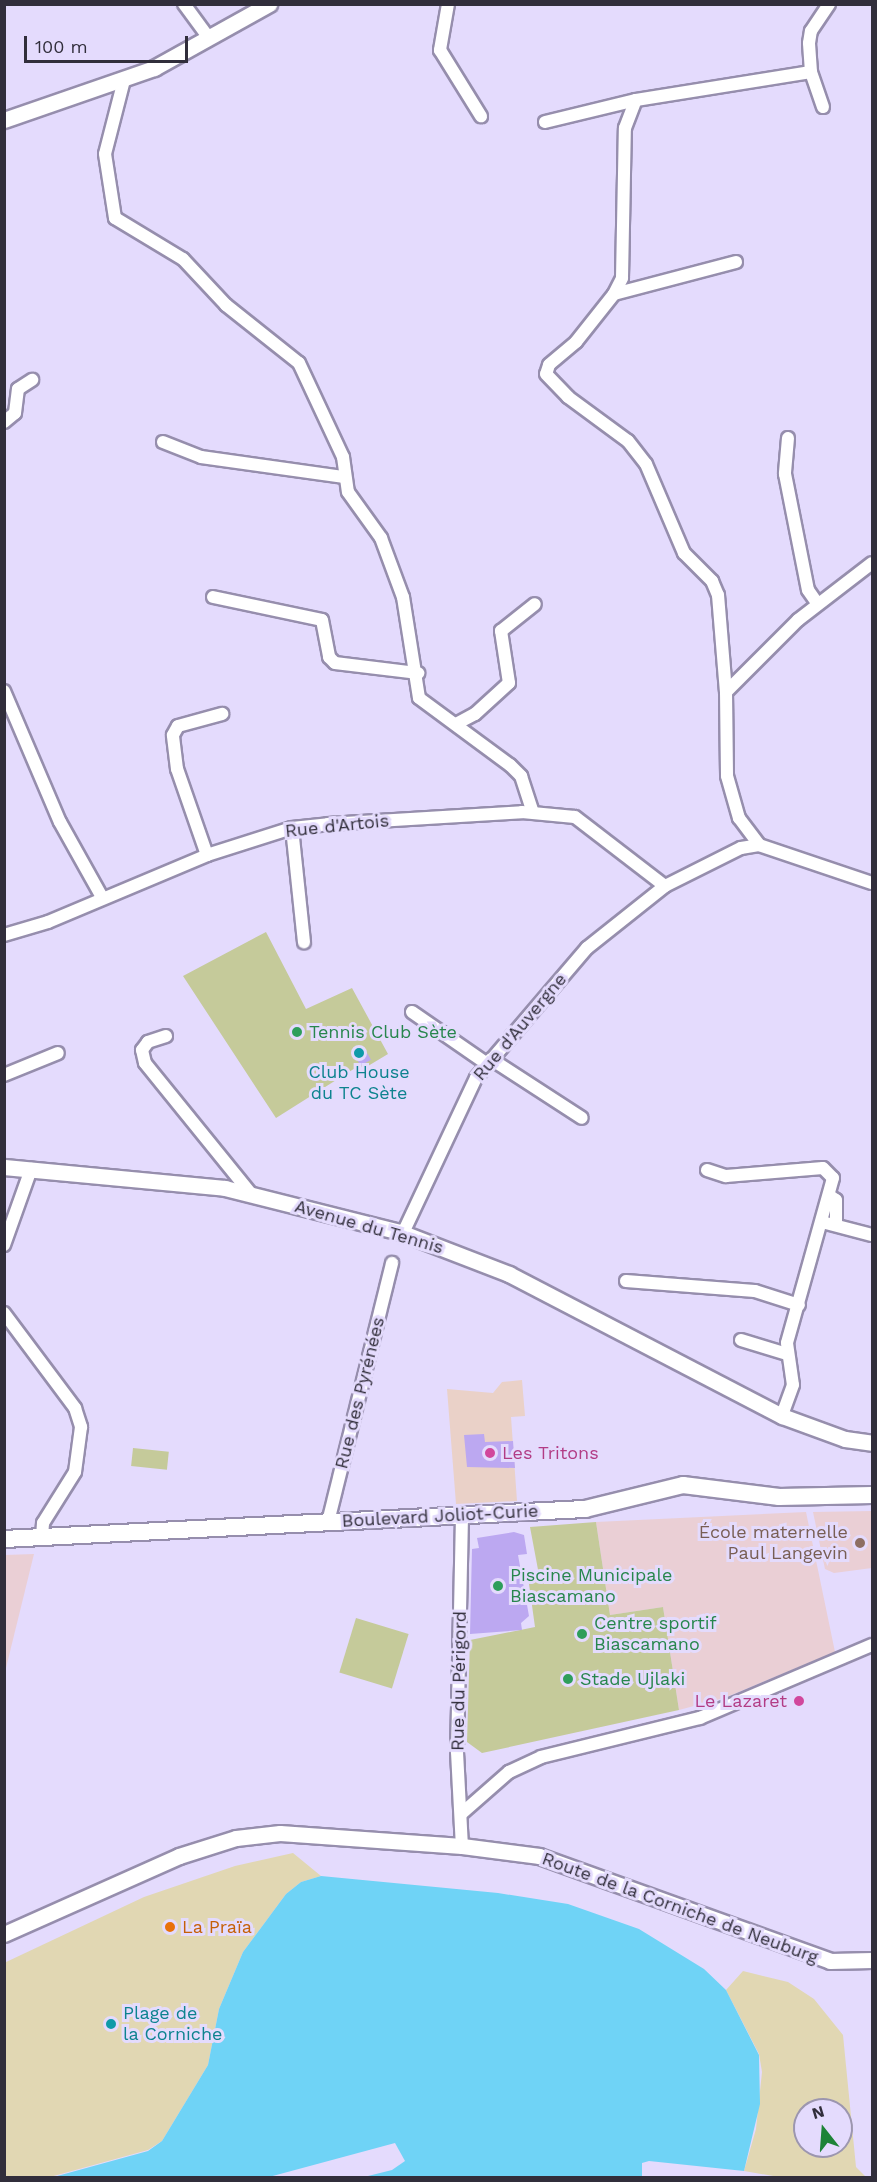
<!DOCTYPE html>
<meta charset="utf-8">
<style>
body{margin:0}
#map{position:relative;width:877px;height:2182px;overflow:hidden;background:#e4dbfd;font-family:"Work Sans",sans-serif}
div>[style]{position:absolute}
.commercial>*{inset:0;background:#ead1c8}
.education>*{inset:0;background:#eacfd5}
.green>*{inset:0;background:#c5ca9a;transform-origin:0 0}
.sand>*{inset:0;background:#e1d7b3}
.water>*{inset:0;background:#6fd3f6}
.pier>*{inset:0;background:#e4dbfd}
.building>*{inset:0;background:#bca8f1;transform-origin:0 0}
.roads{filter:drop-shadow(2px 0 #968ead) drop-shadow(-2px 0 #968ead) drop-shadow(0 2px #968ead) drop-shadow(0 -2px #968ead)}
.minor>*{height:12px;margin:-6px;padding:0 6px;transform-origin:6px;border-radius:6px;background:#fff}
.tertiary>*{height:15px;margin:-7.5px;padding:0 7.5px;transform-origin:7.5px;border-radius:7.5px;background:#fff}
.secondary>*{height:16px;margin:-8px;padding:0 8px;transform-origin:8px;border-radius:8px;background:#fff}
.dots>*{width:16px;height:16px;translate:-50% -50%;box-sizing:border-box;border:3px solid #e4dbfd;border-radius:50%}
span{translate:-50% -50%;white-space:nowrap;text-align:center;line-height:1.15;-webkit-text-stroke:6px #e4dbfd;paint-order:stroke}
.street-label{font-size:18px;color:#312e3b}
.leisure-label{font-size:18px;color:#27864d}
.left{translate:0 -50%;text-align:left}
.culture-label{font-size:18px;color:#0d838f}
.hotel-label{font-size:18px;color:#b23c85}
.right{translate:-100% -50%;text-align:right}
.education-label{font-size:18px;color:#785e54}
.food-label{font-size:18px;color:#c56008}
.frame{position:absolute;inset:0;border:6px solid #312e3b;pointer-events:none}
.north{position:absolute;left:793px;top:2098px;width:60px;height:60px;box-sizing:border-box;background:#e4dbfd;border:2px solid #9c96af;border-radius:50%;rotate:343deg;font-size:16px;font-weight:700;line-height:24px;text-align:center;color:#312e3b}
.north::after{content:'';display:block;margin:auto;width:21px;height:27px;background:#1d8337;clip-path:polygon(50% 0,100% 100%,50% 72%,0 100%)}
.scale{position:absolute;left:24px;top:36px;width:164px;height:27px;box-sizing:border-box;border:3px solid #312e3b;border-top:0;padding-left:8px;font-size:18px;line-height:21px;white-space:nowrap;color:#312e3b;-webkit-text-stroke:4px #e4dbfd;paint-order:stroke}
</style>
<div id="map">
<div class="commercial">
<i style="clip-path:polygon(522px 1380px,525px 1416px,511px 1417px,517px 1501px,456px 1504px,447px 1389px,493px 1393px,502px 1382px)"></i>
</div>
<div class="education">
<i style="clip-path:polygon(872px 1511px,872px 1568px,834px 1573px,825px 1569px,813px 1512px)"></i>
<i style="clip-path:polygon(806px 1512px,835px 1652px,724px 1698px,679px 1710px,663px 1607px,610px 1615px,596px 1522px)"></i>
<i style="clip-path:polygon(34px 1554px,5px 1672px,5px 1555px)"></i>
</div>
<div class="green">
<i style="clip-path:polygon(266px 932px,306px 1009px,352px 988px,388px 1054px,363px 1069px,360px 1065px,276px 1118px,183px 976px)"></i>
<i style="left:133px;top:1448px;width:36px;height:18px;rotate:6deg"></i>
<i style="clip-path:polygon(596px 1522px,610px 1615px,663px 1607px,679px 1710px,482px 1753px,467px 1742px,470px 1640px,535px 1627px,528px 1577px,539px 1575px,530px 1527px)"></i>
<i style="left:356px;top:1618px;width:55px;height:57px;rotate:17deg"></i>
</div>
<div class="sand">
<i style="clip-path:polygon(293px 1853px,321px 1876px,301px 1882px,286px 1894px,243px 1952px,219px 2009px,208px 2065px,162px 2141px,148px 2150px,50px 2177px,5px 2177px,4px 1963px,144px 1897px,235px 1866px)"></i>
<i style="clip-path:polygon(evenodd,743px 1971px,788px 1982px,814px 1999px,843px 2035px,856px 2167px,866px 2177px,779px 2177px,744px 2171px,756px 2129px,762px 2072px,759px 2054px,726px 1990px,743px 1971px,805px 2110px,841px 2110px,841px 2146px,805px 2146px,805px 2110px)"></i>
</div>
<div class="water">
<i style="clip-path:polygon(321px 1876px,498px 1893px,568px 1904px,639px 1929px,704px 1969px,726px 1990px,759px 2055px,760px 2104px,744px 2171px,649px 2161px,642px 2163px,642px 2178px,50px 2178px,148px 2151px,162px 2141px,208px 2065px,219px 2009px,243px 1952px,286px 1894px,301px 1882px)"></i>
</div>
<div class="pier">
<i style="clip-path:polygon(395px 2143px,405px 2161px,392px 2170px,364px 2177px,269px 2177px)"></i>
</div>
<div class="building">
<i style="left:363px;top:1046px;width:16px;height:12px;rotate:60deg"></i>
<i style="clip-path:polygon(484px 1434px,485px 1442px,513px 1441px,515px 1468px,467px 1467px,464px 1435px)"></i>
<i style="clip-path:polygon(514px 1532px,524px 1535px,527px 1554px,518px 1555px,529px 1616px,521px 1623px,522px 1630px,470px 1634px,472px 1549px,479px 1548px,477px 1538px)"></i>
</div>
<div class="roads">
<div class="minor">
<i style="left:184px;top:4px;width:42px;rotate:53.7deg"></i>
<i style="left:448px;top:4px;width:47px;rotate:99.9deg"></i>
<i style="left:440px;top:50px;width:78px;rotate:58.2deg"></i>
<i style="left:124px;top:80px;width:76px;rotate:104.4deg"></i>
<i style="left:105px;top:154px;width:65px;rotate:81.1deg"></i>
<i style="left:115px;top:218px;width:79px;rotate:31.1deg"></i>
<i style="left:183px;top:259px;width:63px;rotate:46.9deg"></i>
<i style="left:226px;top:305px;width:93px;rotate:38.5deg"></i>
<i style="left:299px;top:363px;width:104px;rotate:64.9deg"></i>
<i style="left:343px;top:457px;width:35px;rotate:82deg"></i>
<i style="left:348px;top:492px;width:57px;rotate:54.3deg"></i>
<i style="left:381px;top:538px;width:63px;rotate:69.6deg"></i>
<i style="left:403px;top:597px;width:102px;rotate:81deg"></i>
<i style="left:419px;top:698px;width:113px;rotate:36.4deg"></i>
<i style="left:510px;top:765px;width:16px;rotate:45deg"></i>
<i style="left:521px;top:776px;width:38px;rotate:72deg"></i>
<i style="left:823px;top:107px;width:37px;rotate:-109deg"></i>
<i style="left:811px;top:72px;width:29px;rotate:-94deg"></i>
<i style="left:809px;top:43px;width:12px;rotate:-81deg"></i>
<i style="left:811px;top:31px;width:32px;rotate:-56deg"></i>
<i style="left:545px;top:122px;width:94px;rotate:-13.6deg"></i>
<i style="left:636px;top:100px;width:177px;rotate:-9.1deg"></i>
<i style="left:736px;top:262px;width:126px;rotate:165.3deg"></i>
<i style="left:614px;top:294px;width:61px;rotate:128.4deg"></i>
<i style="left:576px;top:342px;width:35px;rotate:140deg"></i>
<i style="left:549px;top:365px;width:9px;rotate:108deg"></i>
<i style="left:546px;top:374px;width:32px;rotate:46deg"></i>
<i style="left:568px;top:397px;width:74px;rotate:36.3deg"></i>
<i style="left:628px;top:441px;width:29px;rotate:52deg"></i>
<i style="left:646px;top:464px;width:97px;rotate:66.9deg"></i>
<i style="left:684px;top:553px;width:40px;rotate:45deg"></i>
<i style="left:712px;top:581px;width:15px;rotate:67deg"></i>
<i style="left:718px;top:595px;width:97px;rotate:85.3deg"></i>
<i style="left:726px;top:692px;width:84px;rotate:89.3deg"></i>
<i style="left:727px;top:776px;width:44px;rotate:74.1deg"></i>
<i style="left:739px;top:818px;width:34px;rotate:53deg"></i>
<i style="left:614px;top:294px;width:18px;rotate:-63deg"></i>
<i style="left:622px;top:278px;width:150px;rotate:-88.9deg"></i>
<i style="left:625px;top:128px;width:30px;rotate:-69deg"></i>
<i style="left:4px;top:422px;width:14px;rotate:-39deg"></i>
<i style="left:15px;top:413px;width:24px;rotate:-83deg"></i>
<i style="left:18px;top:389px;width:17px;rotate:-33deg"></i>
<i style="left:788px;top:438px;width:36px;rotate:95deg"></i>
<i style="left:785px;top:474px;width:118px;rotate:78.8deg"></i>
<i style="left:808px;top:590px;width:16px;rotate:55deg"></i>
<i style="left:163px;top:442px;width:41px;rotate:21.5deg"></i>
<i style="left:201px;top:457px;width:143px;rotate:8deg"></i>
<i style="left:213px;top:597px;width:111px;rotate:11.9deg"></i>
<i style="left:322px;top:620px;width:38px;rotate:79deg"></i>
<i style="left:329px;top:657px;width:8px;rotate:45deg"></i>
<i style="left:335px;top:663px;width:84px;rotate:6.9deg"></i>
<i style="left:4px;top:691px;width:142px;rotate:66.9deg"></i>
<i style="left:60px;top:822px;width:86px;rotate:60.8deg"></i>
<i style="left:726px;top:692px;width:102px;rotate:-45deg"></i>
<i style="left:798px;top:620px;width:93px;rotate:-37.6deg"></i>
<i style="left:456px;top:724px;width:21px;rotate:-28deg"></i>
<i style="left:475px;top:714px;width:46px;rotate:-42.4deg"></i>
<i style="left:509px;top:683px;width:53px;rotate:-98.7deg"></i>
<i style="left:501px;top:631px;width:43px;rotate:-38.5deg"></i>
<i style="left:292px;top:828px;width:115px;rotate:84deg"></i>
<i style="left:207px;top:855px;width:91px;rotate:-109.2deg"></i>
<i style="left:177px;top:769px;width:34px;rotate:-97deg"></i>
<i style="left:173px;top:735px;width:10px;rotate:-61deg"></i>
<i style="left:178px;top:726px;width:46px;rotate:-15.3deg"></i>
<i style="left:4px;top:935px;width:46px;rotate:-16.5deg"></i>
<i style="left:48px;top:922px;width:173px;rotate:-22.8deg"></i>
<i style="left:207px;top:855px;width:89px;rotate:-17.6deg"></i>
<i style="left:292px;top:828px;width:36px;rotate:-6deg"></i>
<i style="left:328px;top:824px;width:194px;rotate:-3.5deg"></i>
<i style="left:522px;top:812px;width:53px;rotate:5.4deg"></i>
<i style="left:575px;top:817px;width:113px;rotate:37.5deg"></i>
<i style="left:412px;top:1012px;width:91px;rotate:34.7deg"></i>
<i style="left:166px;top:1036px;width:19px;rotate:162deg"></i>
<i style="left:148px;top:1042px;width:10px;rotate:127deg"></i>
<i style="left:142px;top:1050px;width:13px;rotate:77deg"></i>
<i style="left:145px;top:1063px;width:170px;rotate:51deg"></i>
<i style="left:491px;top:1059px;width:108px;rotate:33deg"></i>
<i style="left:4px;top:1075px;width:58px;rotate:-22.2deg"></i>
<i style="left:707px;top:1170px;width:20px;rotate:18deg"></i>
<i style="left:726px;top:1176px;width:97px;rotate:-4.7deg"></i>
<i style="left:823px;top:1168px;width:14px;rotate:45deg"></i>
<i style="left:833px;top:1178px;width:171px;rotate:105.6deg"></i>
<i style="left:787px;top:1343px;width:42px;rotate:81.9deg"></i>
<i style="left:793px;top:1385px;width:33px;rotate:110deg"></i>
<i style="left:830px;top:1196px;width:7px;rotate:34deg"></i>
<i style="left:836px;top:1200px;width:24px;rotate:90deg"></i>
<i style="left:822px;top:1222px;width:52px;rotate:14.6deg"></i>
<i style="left:403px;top:1233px;width:171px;rotate:-64.8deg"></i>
<i style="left:476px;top:1078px;width:171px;rotate:-49.5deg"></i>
<i style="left:587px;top:948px;width:100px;rotate:-38.5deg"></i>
<i style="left:665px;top:886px;width:85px;rotate:-26.6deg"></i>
<i style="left:741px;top:848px;width:18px;rotate:-9deg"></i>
<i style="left:759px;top:845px;width:119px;rotate:18.6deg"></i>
<i style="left:4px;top:1245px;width:81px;rotate:-70.4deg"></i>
<i style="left:626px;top:1281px;width:129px;rotate:4.4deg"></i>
<i style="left:755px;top:1291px;width:46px;rotate:17.7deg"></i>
<i style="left:4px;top:1313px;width:119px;rotate:53.2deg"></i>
<i style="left:75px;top:1408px;width:20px;rotate:72deg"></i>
<i style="left:81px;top:1427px;width:45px;rotate:97.6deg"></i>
<i style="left:75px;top:1472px;width:60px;rotate:122.1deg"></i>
<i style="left:43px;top:1523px;width:14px;rotate:94deg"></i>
<i style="left:741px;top:1340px;width:48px;rotate:16.9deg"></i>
<i style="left:462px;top:1516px;width:236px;rotate:91.2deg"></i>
<i style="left:457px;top:1752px;width:94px;rotate:87deg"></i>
<i style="left:328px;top:1522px;width:267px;rotate:-76.1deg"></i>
<i style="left:461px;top:1814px;width:64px;rotate:-41.2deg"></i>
<i style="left:509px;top:1772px;width:35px;rotate:-25deg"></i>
<i style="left:541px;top:1757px;width:164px;rotate:-13.8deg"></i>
<i style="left:700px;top:1718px;width:187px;rotate:-23deg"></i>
</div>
<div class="tertiary">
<i style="left:4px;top:120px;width:159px;rotate:-19.1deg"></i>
<i style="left:154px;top:68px;width:132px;rotate:-29.1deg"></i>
<i style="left:4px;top:1167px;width:222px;rotate:5.4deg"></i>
<i style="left:225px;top:1188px;width:180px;rotate:14.1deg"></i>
<i style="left:400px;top:1232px;width:117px;rotate:21.1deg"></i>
<i style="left:509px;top:1274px;width:308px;rotate:27.5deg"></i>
<i style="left:782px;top:1416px;width:67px;rotate:20.1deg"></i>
<i style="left:845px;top:1439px;width:27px;rotate:8deg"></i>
<i style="left:4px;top:1934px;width:192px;rotate:-24deg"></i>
<i style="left:179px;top:1856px;width:60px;rotate:-17.5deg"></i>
<i style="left:236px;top:1838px;width:44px;rotate:-6.5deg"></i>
<i style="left:280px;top:1833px;width:182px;rotate:4.1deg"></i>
<i style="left:462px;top:1846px;width:78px;rotate:7.4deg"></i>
<i style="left:539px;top:1856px;width:309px;rotate:19.8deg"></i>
<i style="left:830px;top:1961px;width:42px;rotate:-1.4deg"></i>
</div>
<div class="secondary">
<i style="left:4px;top:1539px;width:582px;rotate:-2.96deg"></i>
<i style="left:585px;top:1509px;width:101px;rotate:-13.8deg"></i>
<i style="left:683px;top:1485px;width:97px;rotate:7.1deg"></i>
<i style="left:779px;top:1497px;width:93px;rotate:-1.2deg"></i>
</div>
</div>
<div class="dots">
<i style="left:297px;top:1032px;background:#2e9e5b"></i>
<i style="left:359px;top:1053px;background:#0f9aa8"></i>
<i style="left:490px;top:1453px;background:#d1479c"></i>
<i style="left:860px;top:1543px;background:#8d6e63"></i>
<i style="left:498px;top:1586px;background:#2e9e5b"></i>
<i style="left:582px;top:1634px;background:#2e9e5b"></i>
<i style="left:568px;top:1679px;background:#2e9e5b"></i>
<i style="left:799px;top:1701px;background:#d1479c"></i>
<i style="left:170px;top:1927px;background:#e8710a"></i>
<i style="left:111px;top:2024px;background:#0f9aa8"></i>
</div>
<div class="street-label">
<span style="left:337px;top:826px;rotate:-6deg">Rue d'Artois</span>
<span style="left:520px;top:1027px;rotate:-50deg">Rue d'Auvergne</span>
<span style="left:369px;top:1227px;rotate:16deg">Avenue du Tennis</span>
<span style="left:360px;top:1393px;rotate:-76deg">Rue des Pyrénées</span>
<span style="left:440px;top:1516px;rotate:-3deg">Boulevard Joliot-Curie</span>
<span style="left:459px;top:1681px;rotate:-89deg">Rue du Périgord</span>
<span style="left:680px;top:1908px;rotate:20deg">Route de la Corniche de Neuburg</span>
</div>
<div class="leisure-label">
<span class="left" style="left:309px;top:1032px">Tennis Club Sète</span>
<span class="left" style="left:510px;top:1586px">Piscine Municipale<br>Biascamano</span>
<span class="left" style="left:594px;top:1634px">Centre sportif<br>Biascamano</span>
<span class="left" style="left:580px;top:1679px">Stade Ujlaki</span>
</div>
<div class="culture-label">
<span style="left:359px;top:1083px">Club House<br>du TC Sète</span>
<span class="left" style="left:123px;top:2024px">Plage de<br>la Corniche</span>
</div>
<div class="hotel-label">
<span class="left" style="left:502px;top:1453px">Les Tritons</span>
<span class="right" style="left:787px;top:1701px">Le Lazaret</span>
</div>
<div class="education-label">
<span class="right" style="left:848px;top:1543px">École maternelle<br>Paul Langevin</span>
</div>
<div class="food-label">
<span class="left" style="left:182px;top:1927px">La Praïa</span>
</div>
<div class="frame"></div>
<div class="north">N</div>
<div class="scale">100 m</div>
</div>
